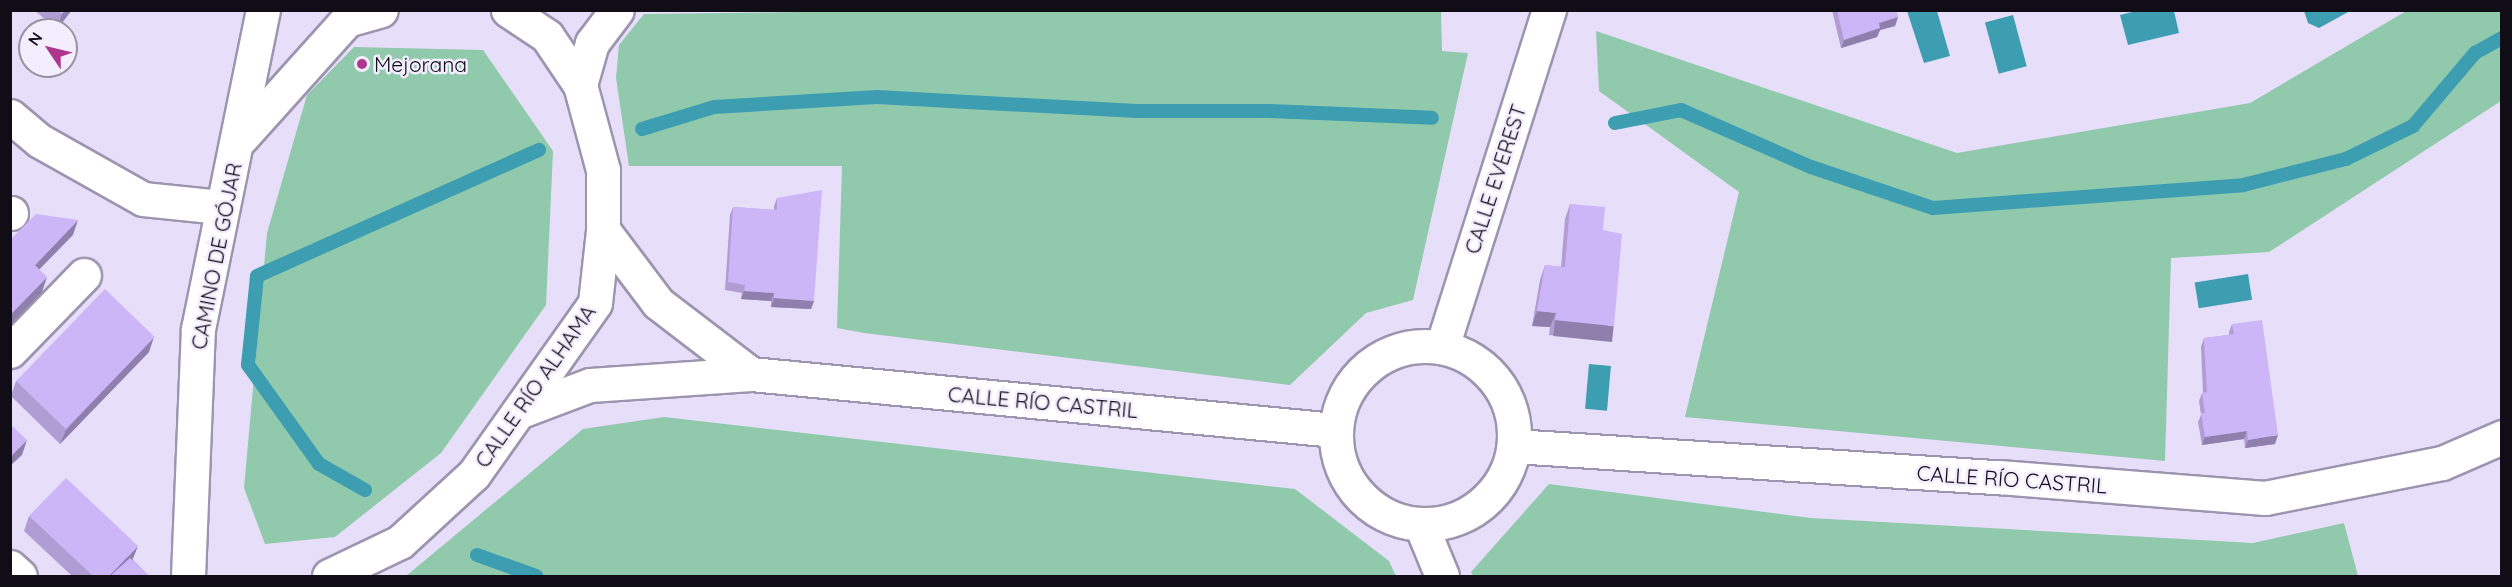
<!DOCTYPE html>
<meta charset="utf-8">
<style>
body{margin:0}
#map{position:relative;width:2512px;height:587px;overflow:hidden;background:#e7defa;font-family:Quicksand,sans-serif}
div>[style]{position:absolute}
.green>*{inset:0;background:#91c9ac}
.water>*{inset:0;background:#3d9db1;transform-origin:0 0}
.stream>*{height:14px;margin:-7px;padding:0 7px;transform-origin:7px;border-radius:7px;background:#3d9db1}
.roads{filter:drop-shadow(2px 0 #9d94af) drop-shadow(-2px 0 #9d94af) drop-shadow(0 2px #9d94af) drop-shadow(0 -2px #9d94af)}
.minor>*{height:33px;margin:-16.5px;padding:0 16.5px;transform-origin:16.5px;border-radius:16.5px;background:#fff}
.minor>.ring{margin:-16.5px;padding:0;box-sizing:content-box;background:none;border:33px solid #fff;border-radius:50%}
.wall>*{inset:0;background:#af9dd4}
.shaded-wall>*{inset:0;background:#8f7fad;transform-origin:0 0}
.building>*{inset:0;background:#ccb6f7;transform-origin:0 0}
.dots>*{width:16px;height:16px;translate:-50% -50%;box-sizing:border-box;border:3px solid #f3edfe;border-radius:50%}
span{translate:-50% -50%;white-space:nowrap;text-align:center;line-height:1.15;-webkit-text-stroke:5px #f3edfe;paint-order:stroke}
.poi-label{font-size:21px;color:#100d16}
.left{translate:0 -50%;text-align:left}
.street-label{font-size:21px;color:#100d16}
.frame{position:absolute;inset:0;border:12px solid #100d16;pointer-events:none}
.north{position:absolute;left:18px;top:18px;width:60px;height:60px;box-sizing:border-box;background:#f3edfe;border:2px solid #9893a1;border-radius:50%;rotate:305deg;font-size:16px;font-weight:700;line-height:24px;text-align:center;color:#100d16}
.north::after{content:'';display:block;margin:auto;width:21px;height:27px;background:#ae378d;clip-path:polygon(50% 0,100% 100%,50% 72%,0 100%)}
</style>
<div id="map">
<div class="green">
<i style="clip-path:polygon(982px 10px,1441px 11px,1442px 51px,1468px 53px,1413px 300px,1366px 313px,1290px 385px,864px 333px,837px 328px,842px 166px,629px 166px,616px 78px,619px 45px,644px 14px)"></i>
<i style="clip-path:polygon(2408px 10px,2501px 11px,2501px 101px,2269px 252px,2171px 258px,2165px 461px,1685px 417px,1739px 192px,1599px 91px,1596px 31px,1957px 153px,2250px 103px)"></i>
<i style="clip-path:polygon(354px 47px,483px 50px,553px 151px,546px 305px,441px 453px,335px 537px,265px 544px,244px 488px,267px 233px,307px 95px)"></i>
<i style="clip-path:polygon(664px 417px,1295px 489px,1389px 561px,1396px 576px,406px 576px,583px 429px)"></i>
<i style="clip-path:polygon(1549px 484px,1811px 518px,2253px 543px,2344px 523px,2358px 576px,1473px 576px,1471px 572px)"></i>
</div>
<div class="water">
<i style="clip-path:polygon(2140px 10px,2174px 11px,2179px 33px,2128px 45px,2120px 15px)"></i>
<i style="clip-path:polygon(1907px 11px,1937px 11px,1950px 56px,1924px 63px)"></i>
<i style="clip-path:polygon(2304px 11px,2304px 10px,2350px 11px,2319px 28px,2308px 23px)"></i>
<i style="left:2013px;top:15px;width:53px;height:29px;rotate:75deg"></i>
<i style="left:2248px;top:274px;width:26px;height:54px;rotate:81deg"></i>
<i style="left:1589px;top:364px;width:22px;height:45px;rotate:5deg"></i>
</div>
<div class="stream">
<i style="left:1615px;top:123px;width:67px;rotate:-11.1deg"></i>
<i style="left:1681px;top:110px;width:142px;rotate:23.7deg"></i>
<i style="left:1811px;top:167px;width:129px;rotate:18.6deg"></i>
<i style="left:1933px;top:208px;width:311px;rotate:-4.2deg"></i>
<i style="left:2243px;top:185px;width:106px;rotate:-14.2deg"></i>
<i style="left:2346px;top:159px;width:75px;rotate:-26.2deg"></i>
<i style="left:2413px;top:126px;width:96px;rotate:-49.7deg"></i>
<i style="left:2475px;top:53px;width:31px;rotate:-29deg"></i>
<i style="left:642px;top:129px;width:75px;rotate:-17deg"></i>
<i style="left:714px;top:107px;width:163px;rotate:-3.5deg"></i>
<i style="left:877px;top:97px;width:260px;rotate:3.1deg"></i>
<i style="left:1137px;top:111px;width:131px"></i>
<i style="left:1268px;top:111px;width:164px;rotate:2.4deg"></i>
<i style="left:365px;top:490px;width:53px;rotate:-150.5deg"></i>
<i style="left:319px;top:464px;width:122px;rotate:-125.6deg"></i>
<i style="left:248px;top:365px;width:89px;rotate:-84.2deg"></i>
<i style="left:257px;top:276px;width:309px;rotate:-24.1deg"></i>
<i style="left:477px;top:555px;width:63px;rotate:19.6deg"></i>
</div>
<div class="roads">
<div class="minor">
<i style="left:580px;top:85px;width:44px;rotate:-74.1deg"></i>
<i style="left:592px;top:43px;width:41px;rotate:-52.9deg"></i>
<i style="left:10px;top:116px;width:39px;rotate:40deg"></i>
<i style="left:40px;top:141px;width:118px;rotate:29.4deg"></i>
<i style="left:143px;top:199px;width:78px;rotate:5.9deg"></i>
<i style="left:241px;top:138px;width:159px;rotate:-48.1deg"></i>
<i style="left:347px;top:20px;width:35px;rotate:-16deg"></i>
<i style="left:10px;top:213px;width:1px"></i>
<i style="left:603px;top:230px;width:91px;rotate:53deg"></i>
<i style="left:658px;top:303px;width:117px;rotate:37.4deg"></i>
<i style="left:751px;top:374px;width:587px;rotate:5.48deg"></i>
<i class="ring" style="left:1336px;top:346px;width:145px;height:145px"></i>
<i style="left:1442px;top:347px;width:354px;rotate:-72.4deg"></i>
<i style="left:10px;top:351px;width:106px;rotate:-45.8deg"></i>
<i style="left:518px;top:412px;width:77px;rotate:-20.6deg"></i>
<i style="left:590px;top:385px;width:161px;rotate:-3.9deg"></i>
<i style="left:1514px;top:446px;width:486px;rotate:3.7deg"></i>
<i style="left:1999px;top:477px;width:267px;rotate:4.5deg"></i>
<i style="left:2265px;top:498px;width:180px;rotate:-11.2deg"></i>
<i style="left:2442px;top:463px;width:65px;rotate:-23.4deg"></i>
<i style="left:1421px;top:525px;width:55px;rotate:67.6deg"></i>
<i style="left:10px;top:567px;width:13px;rotate:42deg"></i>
<i style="left:188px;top:576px;width:247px;rotate:-87.7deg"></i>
<i style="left:198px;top:329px;width:326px;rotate:-78.5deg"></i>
<i style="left:329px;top:576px;width:79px;rotate:-25.6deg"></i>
<i style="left:400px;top:542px;width:100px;rotate:-42.6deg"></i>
<i style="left:474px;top:474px;width:209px;rotate:-54.7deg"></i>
<i style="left:595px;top:303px;width:73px;rotate:-83.7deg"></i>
<i style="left:603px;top:230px;width:60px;rotate:-90deg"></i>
<i style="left:603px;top:170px;width:88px;rotate:-105.1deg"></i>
<i style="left:580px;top:85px;width:59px;rotate:-124deg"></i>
<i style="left:547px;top:36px;width:47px;rotate:-146.3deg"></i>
</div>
</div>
<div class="wall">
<i style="clip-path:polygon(34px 10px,72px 10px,57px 29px)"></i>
<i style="clip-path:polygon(1832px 10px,1896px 10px,1898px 17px,1895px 26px,1880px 30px,1877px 37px,1841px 48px)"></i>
<i style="clip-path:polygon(777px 198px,814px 301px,811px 309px,771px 307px,771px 301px,741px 299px,742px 293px,725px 290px,730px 215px,733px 207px,774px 210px,774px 206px)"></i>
<i style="clip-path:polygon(1570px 204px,1603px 230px,1609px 341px,1549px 335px,1550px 327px,1532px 326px,1540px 280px,1545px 265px,1561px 267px,1565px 219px)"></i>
<i style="clip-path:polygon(2232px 324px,2275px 444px,2245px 448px,2244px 439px,2202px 445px,2198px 422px,2201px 415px,2199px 401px,2202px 393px,2203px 393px,2201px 347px,2204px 338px,2229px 335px,2229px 332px)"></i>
<i style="clip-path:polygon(149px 352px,60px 444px,11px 396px,16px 381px)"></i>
<i style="clip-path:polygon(29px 516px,133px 560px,149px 576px,72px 576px,24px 531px)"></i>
</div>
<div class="shaded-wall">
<i style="clip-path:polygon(65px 10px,72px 10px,57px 29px,62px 14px)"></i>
<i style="clip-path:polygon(1898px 17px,1895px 26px,1880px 30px,1877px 37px,1841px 48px,1844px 40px,1879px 23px)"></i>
<i style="clip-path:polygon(78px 220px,73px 235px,29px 280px,35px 265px)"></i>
<i style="clip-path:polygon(47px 277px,42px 292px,10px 325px,10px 315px)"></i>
<i style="clip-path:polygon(744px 291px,774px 293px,771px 301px,741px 299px)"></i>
<i style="clip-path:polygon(774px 298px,814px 301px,811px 309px,771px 307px)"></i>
<i style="clip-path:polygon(1537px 311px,1556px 313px,1550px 327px,1532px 326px)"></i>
<i style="left:1555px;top:320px;width:59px;height:16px;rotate:6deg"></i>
<i style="clip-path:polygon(154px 337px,149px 352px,60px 444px,66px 430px)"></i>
<i style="clip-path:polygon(2247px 431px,2244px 439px,2202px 445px,2205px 437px)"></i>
<i style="clip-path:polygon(2278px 435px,2275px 444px,2245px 448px,2248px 440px)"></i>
<i style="clip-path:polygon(27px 440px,22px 455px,10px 466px,10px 457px)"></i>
<i style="clip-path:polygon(138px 546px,132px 561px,118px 576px,109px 576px)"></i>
</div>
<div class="building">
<i style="clip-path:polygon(58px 10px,65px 10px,62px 14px)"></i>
<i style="clip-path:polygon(1837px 10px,1896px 10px,1898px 17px,1879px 23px,1880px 28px,1844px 40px)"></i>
<i style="clip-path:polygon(822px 190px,814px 301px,774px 298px,774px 293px,744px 291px,745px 285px,728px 282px,733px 207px,777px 210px,777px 198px)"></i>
<i style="clip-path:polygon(1570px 204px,1605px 207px,1603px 230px,1622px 234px,1614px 326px,1555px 320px,1556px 313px,1537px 311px,1545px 265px,1565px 267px)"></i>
<i style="clip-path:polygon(36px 214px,78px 220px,35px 265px,47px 277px,10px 315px,10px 240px)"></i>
<i style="left:105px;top:289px;width:69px;height:128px;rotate:44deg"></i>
<i style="clip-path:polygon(2262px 320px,2278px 435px,2248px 440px,2247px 431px,2205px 437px,2201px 413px,2205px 413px,2202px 393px,2207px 392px,2204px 338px,2234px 334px,2232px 324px)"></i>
<i style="clip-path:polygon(10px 424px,27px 440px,10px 457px)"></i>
<i style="clip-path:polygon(66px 478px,138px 546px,109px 576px,93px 576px,29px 516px)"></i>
<i style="clip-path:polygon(130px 558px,149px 576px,110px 576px)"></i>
</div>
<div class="dots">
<i style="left:362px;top:64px;background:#ae378d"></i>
</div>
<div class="poi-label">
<span class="left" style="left:374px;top:64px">Mejorana</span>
</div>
<div class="street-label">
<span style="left:1495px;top:179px;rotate:-72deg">CALLE EVEREST</span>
<span style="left:216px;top:256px;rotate:-79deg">CAMINO DE GÓJAR</span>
<span style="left:535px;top:386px;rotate:-55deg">CALLE RÍO ALHAMA</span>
<span style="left:1043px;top:402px;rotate:5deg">CALLE RÍO CASTRIL</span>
<span style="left:2012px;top:479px;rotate:4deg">CALLE RÍO CASTRIL</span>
</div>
<div class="frame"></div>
<div class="north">N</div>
</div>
